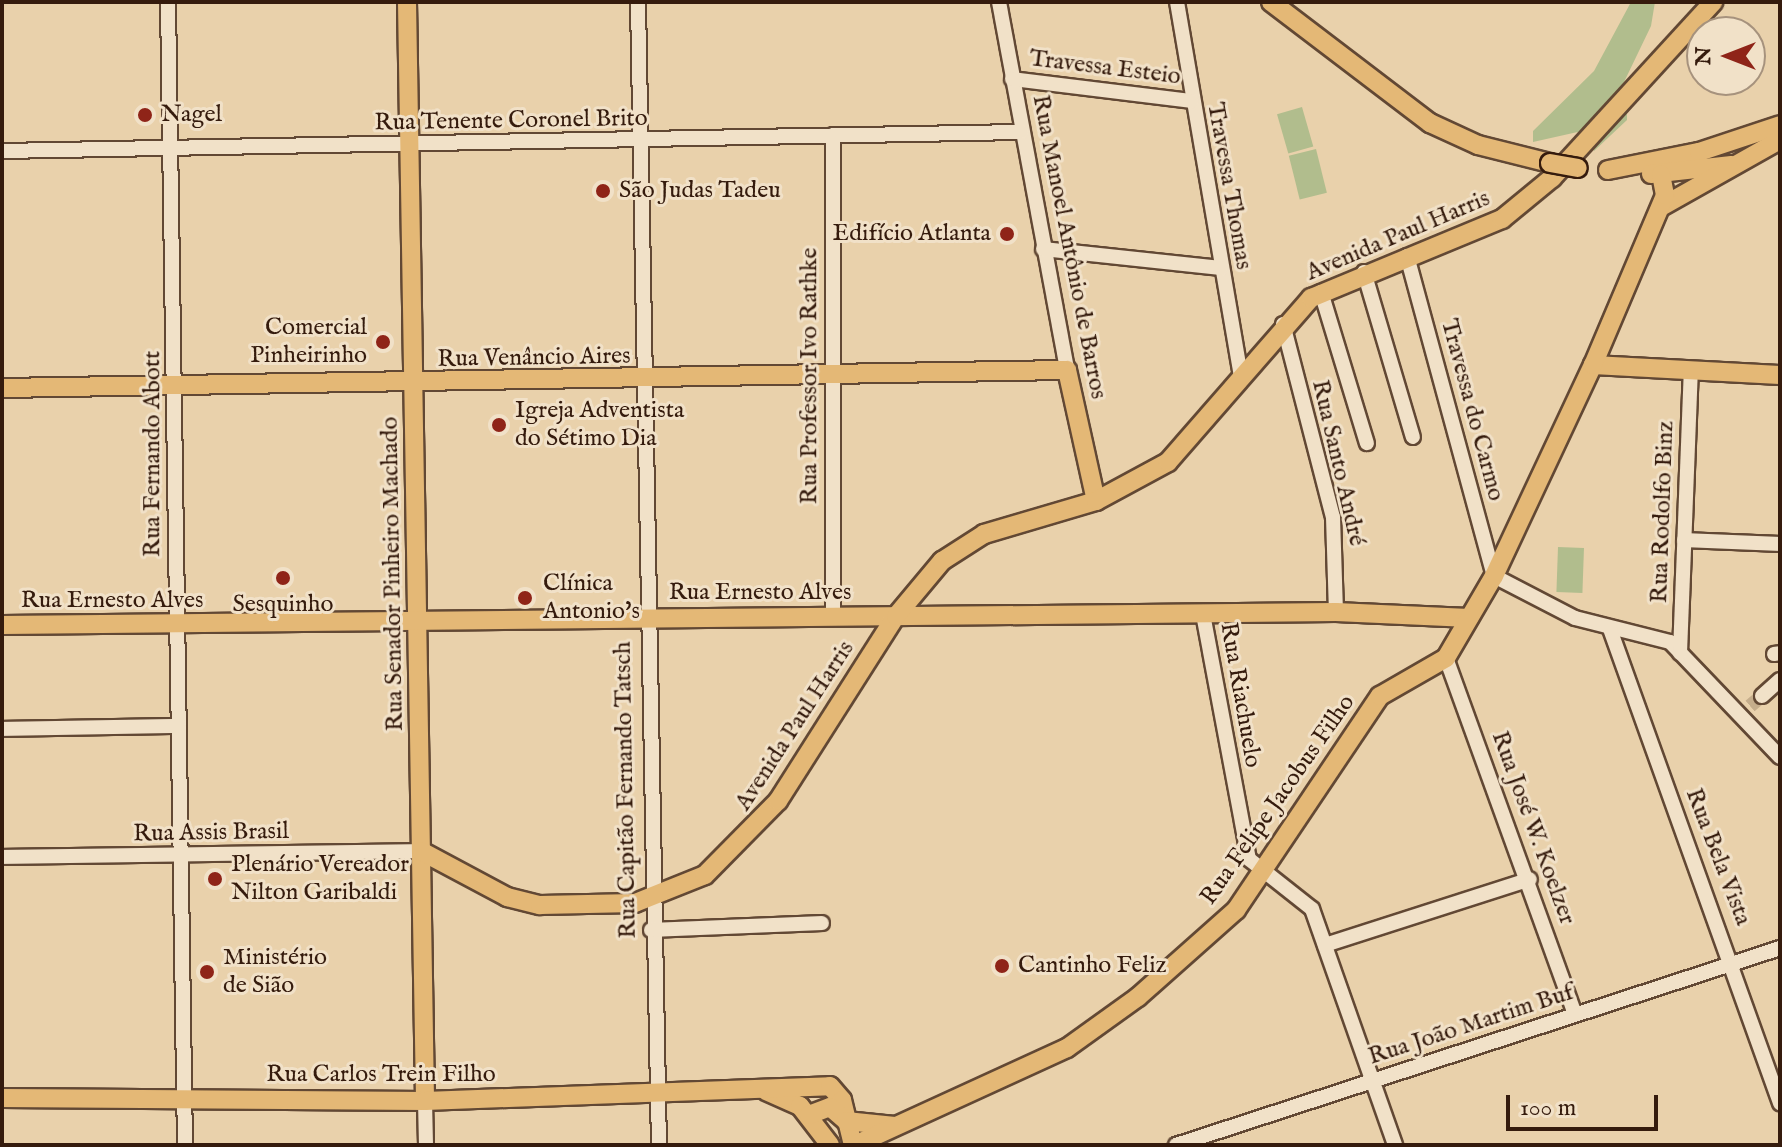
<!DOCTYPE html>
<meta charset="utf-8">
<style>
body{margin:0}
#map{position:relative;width:1782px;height:1147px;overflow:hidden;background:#e9d1ab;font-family:"IM FELL English",serif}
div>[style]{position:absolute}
.green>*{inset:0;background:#b1bd8d;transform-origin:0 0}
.minor-tunnel>*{height:14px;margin-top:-7px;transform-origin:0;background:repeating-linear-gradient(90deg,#c5ad8b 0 14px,transparent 0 21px)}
.roads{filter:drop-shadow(2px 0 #624834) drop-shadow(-2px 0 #624834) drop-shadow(0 2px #624834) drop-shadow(0 -2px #624834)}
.minor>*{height:14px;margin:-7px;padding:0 7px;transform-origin:7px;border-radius:7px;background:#f1e1c8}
.major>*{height:18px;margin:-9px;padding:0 9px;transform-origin:9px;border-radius:9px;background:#e4b876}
.bridges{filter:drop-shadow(2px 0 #351b0d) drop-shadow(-2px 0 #351b0d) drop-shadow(0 2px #351b0d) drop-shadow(0 -2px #351b0d)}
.major-bridge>*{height:18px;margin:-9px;padding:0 9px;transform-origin:9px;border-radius:9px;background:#e4b876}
.dots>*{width:22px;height:22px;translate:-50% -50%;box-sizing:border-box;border:4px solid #f1e1c8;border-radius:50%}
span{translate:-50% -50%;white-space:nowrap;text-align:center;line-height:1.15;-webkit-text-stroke:6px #f1e1c8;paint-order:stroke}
.street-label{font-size:24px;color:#351b0d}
.poi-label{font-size:24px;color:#351b0d}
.left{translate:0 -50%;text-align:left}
.right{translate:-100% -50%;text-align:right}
.frame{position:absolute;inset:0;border:4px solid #351b0d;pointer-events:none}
.north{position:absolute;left:1686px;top:16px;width:80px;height:80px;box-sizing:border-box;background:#f1e1c8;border:2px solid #a6927d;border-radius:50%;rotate:270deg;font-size:22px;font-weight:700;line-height:32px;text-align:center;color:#351b0d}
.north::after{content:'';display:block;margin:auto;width:28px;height:36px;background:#8f2418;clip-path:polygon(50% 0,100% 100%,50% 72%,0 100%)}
.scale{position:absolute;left:1506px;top:1095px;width:152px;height:36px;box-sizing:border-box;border:4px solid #351b0d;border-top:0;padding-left:10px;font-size:24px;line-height:28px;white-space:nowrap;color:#351b0d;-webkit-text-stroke:6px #f1e1c8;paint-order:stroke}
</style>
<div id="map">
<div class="green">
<i style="clip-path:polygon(1631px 2px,1655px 2px,1651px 26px,1612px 107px,1627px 110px,1627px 120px,1594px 151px,1591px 129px,1533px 142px,1533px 131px,1594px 71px)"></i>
<i style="left:1302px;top:107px;width:41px;height:26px;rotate:74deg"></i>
<i style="left:1316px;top:149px;width:45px;height:28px;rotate:76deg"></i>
<i style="left:1558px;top:547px;width:26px;height:45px;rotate:2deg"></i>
</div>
<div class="minor-tunnel">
<i style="left:1750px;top:706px;width:16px;rotate:-40deg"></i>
</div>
<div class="roads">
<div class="minor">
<i style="left:168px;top:2px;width:1143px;rotate:89.15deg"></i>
<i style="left:638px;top:2px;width:1143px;rotate:88.95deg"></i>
<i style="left:999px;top:2px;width:374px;rotate:79.5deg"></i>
<i style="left:1177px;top:2px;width:381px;rotate:80.3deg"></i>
<i style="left:1012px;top:79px;width:181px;rotate:7deg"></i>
<i style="left:833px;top:135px;width:482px;rotate:90deg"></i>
<i style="left:2px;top:151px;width:1020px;rotate:-1.07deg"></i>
<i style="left:1043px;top:249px;width:179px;rotate:6.1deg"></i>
<i style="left:1407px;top:256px;width:332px;rotate:74.8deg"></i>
<i style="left:1494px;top:576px;width:91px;rotate:27.4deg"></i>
<i style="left:1575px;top:618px;width:98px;rotate:14.2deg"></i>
<i style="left:1670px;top:642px;width:159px;rotate:46.3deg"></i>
<i style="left:1364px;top:272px;width:172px;rotate:73.5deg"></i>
<i style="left:1321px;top:292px;width:158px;rotate:73.1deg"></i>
<i style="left:1283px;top:324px;width:199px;rotate:75.5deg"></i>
<i style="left:1333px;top:517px;width:95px;rotate:88.2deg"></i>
<i style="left:1684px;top:540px;width:96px;rotate:2.4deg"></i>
<i style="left:1203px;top:614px;width:249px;rotate:79.4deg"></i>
<i style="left:1249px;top:859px;width:80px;rotate:38.4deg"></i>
<i style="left:1312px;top:909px;width:250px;rotate:70.6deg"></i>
<i style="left:1610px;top:629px;width:504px;rotate:70.27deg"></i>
<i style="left:1680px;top:653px;width:280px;rotate:-87.8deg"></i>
<i style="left:1774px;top:654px;width:6px;rotate:-9deg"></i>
<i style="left:1446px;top:658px;width:379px;rotate:70.1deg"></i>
<i style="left:1762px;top:696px;width:24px;rotate:-42deg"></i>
<i style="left:2px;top:729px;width:177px;rotate:-1deg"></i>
<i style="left:2px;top:857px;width:419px;rotate:-0.8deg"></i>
<i style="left:651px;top:930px;width:171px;rotate:-2.3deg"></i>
<i style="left:1325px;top:945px;width:215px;rotate:-17.8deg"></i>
<i style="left:425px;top:1101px;width:44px;rotate:88.7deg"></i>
<i style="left:1176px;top:1145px;width:635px;rotate:-18.06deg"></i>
</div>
<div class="major">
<i style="left:407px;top:2px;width:1099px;rotate:89.06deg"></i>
<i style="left:1271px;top:2px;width:200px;rotate:37.3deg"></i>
<i style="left:1430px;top:123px;width:53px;rotate:24.6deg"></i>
<i style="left:1478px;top:145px;width:74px;rotate:14deg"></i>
<i style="left:1608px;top:170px;width:93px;rotate:-11.2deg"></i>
<i style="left:1699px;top:152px;width:85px;rotate:-18.4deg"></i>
<i style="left:1651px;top:174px;width:81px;rotate:-6.4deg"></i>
<i style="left:1661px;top:207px;width:137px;rotate:-29.4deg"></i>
<i style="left:1593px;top:365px;width:187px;rotate:3.1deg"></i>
<i style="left:2px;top:388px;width:1065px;rotate:-0.97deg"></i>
<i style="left:1067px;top:370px;width:134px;rotate:77.5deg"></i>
<i style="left:2px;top:625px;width:1334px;rotate:-0.56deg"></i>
<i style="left:1336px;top:612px;width:133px;rotate:2.6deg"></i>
<i style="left:421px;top:851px;width:98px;rotate:28.1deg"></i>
<i style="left:507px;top:897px;width:34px;rotate:14deg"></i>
<i style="left:540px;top:905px;width:95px;rotate:-1.2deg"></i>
<i style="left:635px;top:903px;width:75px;rotate:-21.8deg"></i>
<i style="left:705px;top:875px;width:104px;rotate:-45.4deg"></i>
<i style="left:778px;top:801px;width:219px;rotate:-57.5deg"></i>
<i style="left:896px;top:616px;width:72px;rotate:-50.1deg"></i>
<i style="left:942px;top:561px;width:50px;rotate:-32.7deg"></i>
<i style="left:984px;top:534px;width:117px;rotate:-16.4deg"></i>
<i style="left:1096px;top:501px;width:82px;rotate:-28.4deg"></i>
<i style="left:1168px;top:462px;width:218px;rotate:-48.9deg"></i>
<i style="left:1311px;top:298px;width:207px;rotate:-22.5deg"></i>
<i style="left:1502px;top:219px;width:65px;rotate:-39.4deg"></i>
<i style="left:1552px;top:178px;width:239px;rotate:-47.5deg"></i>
<i style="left:766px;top:1091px;width:37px;rotate:24deg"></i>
<i style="left:800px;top:1106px;width:49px;rotate:52.4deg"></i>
<i style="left:2px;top:1098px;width:423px;rotate:0.4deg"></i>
<i style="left:425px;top:1101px;width:405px;rotate:-2.1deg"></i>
<i style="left:830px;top:1086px;width:18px;rotate:49deg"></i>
<i style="left:842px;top:1100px;width:46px;rotate:76.3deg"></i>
<i style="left:809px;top:1115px;width:22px;rotate:-21deg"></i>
<i style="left:830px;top:1107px;width:21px;rotate:41deg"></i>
<i style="left:846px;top:1121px;width:49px;rotate:5.8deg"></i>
<i style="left:855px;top:1145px;width:233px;rotate:-24.6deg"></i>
<i style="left:1067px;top:1048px;width:87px;rotate:-35.7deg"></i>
<i style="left:1138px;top:997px;width:131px;rotate:-41.6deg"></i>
<i style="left:1236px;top:910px;width:258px;rotate:-56.1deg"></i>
<i style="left:1380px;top:696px;width:76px;rotate:-29.9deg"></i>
<i style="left:1446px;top:658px;width:95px;rotate:-59.7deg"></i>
<i style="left:1494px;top:576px;width:233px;rotate:-64.9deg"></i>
<i style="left:1593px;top:365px;width:185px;rotate:-67deg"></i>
<i style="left:1665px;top:195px;width:21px;rotate:-101deg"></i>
</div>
</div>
<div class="bridges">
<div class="major-bridge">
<i style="left:1550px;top:163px;width:28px;rotate:10deg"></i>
</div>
</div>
<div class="dots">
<i style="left:145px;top:115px;background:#8f2418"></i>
<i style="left:603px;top:191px;background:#8f2418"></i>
<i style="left:1007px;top:234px;background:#8f2418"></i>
<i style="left:383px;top:342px;background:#8f2418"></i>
<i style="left:499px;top:425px;background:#8f2418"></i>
<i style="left:283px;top:578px;background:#8f2418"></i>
<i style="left:525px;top:598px;background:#8f2418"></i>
<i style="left:215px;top:879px;background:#8f2418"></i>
<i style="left:1002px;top:966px;background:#8f2418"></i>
<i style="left:207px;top:972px;background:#8f2418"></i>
</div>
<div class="street-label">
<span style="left:1105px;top:68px;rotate:7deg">Travessa Esteio</span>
<span style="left:511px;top:121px;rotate:-1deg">Rua Tenente Coronel Brito</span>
<span style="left:1229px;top:186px;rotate:80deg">Travessa Thomas</span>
<span style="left:1398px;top:236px;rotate:-23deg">Avenida Paul Harris</span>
<span style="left:1069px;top:247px;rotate:79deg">Rua Manoel Antônio de Barros</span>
<span style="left:534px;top:358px;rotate:-1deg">Rua Venâncio Aires</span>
<span style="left:810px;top:376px;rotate:-90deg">Rua Professor Ivo Rathke</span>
<span style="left:1472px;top:410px;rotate:75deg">Travessa do Carmo</span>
<span style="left:153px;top:454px;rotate:-90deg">Rua Fernando Abott</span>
<span style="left:1338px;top:463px;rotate:77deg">Rua Santo André</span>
<span style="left:1663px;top:512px;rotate:-88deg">Rua Rodolfo Binz</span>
<span style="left:393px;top:574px;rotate:-91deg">Rua Senador Pinheiro Machado</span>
<span style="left:760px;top:593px">Rua Ernesto Alves</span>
<span style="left:112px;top:601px">Rua Ernesto Alves</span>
<span style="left:1240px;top:695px;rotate:80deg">Rua Riachuelo</span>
<span style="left:795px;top:726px;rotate:-57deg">Avenida Paul Harris</span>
<span style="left:626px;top:790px;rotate:-91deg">Rua Capitão Fernando Tatsch</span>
<span style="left:1278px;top:800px;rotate:-55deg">Rua Felipe Jacobus Filho</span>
<span style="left:1533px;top:828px;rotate:70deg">Rua José W. Koelzer</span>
<span style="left:211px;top:833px;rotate:-1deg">Rua Assis Brasil</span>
<span style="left:1718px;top:857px;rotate:69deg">Rua Bela Vista</span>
<span style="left:1471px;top:1025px;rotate:-18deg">Rua João Martim Buf</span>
<span style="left:381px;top:1075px">Rua Carlos Trein Filho</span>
</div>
<div class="poi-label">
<span class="left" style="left:161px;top:115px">Nagel</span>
<span class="left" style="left:619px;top:191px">São Judas Tadeu</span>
<span class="right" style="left:991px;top:234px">Edifício Atlanta</span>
<span class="right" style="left:367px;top:342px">Comercial<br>Pinheirinho</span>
<span class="left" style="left:515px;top:425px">Igreja Adventista<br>do Sétimo Dia</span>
<span class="left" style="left:543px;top:598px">Clínica<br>Antonio's</span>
<span style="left:283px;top:605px">Sesquinho</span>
<span class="left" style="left:231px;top:879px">Plenário Vereador<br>Nilton Garibaldi</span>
<span class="left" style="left:223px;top:972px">Ministério<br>de Sião</span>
<span class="left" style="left:1018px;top:966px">Cantinho Feliz</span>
</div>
<div class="frame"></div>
<div class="north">N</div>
<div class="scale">100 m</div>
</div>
